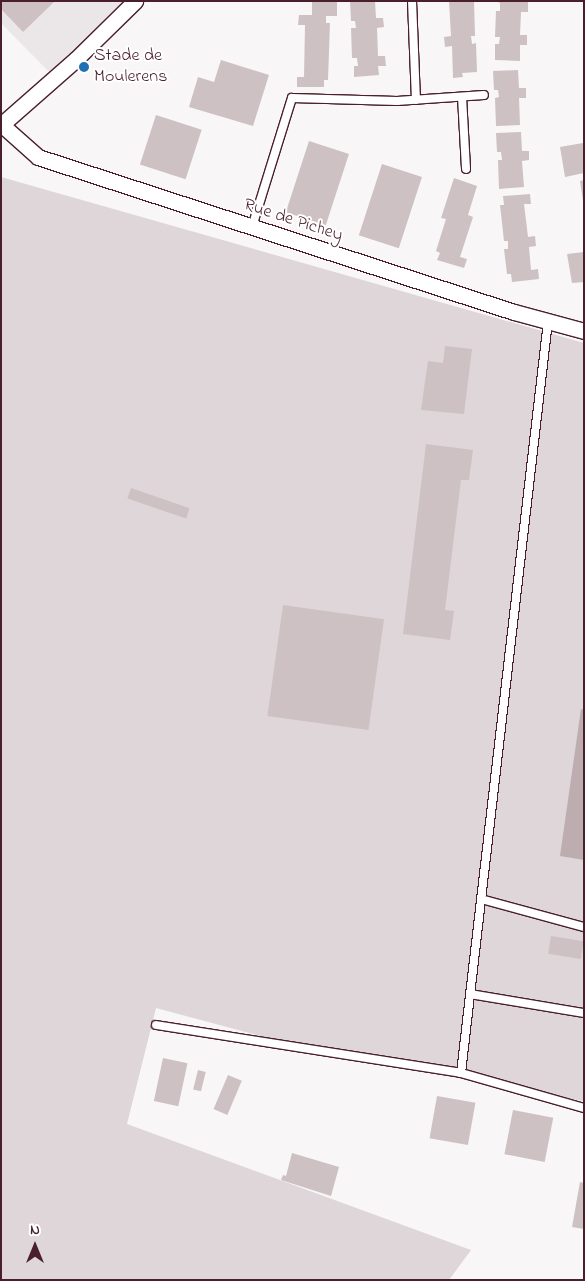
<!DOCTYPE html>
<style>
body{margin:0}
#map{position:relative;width:585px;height:1281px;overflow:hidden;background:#f8f6f7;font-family:"Indie Flower",sans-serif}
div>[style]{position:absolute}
.built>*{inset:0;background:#ebe6e8}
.green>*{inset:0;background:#ded6d9}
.water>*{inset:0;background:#bdadb0}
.building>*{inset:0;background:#cdc1c4;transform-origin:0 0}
.roads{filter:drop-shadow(1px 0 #4a1f2b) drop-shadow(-1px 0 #4a1f2b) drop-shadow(0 1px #4a1f2b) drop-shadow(0 -1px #4a1f2b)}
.service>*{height:8px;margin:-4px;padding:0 4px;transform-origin:4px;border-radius:4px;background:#fff}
.minor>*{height:15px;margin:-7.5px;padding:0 7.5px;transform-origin:7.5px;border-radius:7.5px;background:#fff}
.dots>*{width:14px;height:14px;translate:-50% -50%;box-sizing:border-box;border:2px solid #fff;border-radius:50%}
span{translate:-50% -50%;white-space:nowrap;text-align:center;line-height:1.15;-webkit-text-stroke:4px #fff;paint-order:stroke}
.poi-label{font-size:18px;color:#4a1f2b}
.left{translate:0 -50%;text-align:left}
.street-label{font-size:18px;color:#4a1f2b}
.frame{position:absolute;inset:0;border:2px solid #4a1f2b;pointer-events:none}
.north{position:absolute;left:10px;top:1221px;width:50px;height:50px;-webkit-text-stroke:4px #fff;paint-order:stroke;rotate:0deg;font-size:14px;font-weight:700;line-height:20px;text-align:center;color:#4a1f2b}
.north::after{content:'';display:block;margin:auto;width:18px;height:22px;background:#4a1f2b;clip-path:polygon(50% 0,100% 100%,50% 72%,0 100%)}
</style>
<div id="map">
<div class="built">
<i style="clip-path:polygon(1px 1px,134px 1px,55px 78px,1px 23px)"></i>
</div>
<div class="green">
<i style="clip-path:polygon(1px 177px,584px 343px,584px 1101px,331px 1055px,156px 1008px,127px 1124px,471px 1250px,449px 1280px,1px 1280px)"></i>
</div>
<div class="water">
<i style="clip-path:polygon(581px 709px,584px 710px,584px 860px,560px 856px)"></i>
</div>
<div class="building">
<i style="clip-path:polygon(1px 1px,55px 1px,23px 32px,1px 9px)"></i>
<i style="clip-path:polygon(312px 1px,337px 1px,337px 16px,326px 16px,326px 23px,330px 23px,328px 80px,324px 80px,324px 87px,297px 87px,297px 77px,304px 77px,305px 25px,298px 25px,299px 15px,312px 15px)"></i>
<i style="clip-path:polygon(350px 1px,375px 1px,376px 18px,383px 18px,384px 27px,377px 28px,378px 56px,385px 56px,386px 66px,378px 66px,379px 75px,354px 77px,354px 66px,358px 66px,357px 58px,352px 58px,351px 28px,356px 28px,355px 21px,351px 21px)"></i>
<i style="clip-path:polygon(449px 1px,474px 1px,475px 36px,471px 36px,472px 44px,476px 43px,477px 72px,462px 73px,463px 77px,453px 78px,452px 46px,445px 47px,444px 37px,451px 36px)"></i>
<i style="clip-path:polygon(496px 1px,528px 2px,528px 12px,521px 12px,520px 35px,527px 35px,527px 45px,520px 45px,520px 61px,495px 60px,495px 44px,499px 44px,500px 37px,495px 37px,496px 11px,500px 11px,500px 3px)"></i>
<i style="clip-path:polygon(221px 60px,269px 75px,253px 126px,189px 107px,198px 77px,214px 82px)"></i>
<i style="clip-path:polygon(518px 70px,519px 88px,526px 88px,526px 98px,519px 98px,520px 125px,496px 126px,495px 98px,499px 97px,498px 90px,494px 90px,493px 71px)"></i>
<i style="left:156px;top:115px;width:48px;height:52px;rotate:18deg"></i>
<i style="clip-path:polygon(521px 132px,522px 151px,529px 151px,529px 160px,522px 161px,524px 187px,499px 189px,498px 160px,502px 160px,501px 152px,497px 152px,496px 133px)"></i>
<i style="left:309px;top:141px;width:42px;height:75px;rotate:18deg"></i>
<i style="clip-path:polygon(583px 143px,584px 173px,565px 177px,560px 147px)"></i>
<i style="left:382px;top:164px;width:42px;height:75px;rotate:18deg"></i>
<i style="clip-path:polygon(454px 178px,477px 186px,468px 215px,473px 217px,460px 257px,467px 259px,464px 268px,437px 260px,440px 253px,436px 251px,446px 219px,441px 218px)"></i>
<i style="clip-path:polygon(584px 180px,584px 201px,583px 201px,580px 181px)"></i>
<i style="clip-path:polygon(530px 194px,531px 204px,524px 204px,528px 237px,535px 236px,536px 246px,529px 247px,531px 270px,538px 269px,539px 279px,512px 282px,511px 274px,507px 274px,504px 249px,508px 249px,508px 241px,504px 241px,500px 205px,504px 205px,503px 196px)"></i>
<i style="clip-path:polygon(584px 252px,584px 282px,572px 283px,567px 254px)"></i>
<i style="clip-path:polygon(445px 346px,472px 349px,464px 414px,421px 410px,428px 361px,443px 363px)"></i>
<i style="clip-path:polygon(426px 444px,473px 450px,469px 480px,461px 480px,445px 610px,454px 611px,450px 640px,403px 634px)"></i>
<i style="left:131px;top:488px;width:62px;height:11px;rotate:19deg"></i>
<i style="left:283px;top:605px;width:102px;height:112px;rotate:8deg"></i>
<i style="left:551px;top:936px;width:33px;height:18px;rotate:9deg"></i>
<i style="left:163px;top:1058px;width:25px;height:44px;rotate:12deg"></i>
<i style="left:198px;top:1070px;width:8px;height:20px;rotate:14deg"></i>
<i style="left:228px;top:1075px;width:15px;height:37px;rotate:23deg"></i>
<i style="left:437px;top:1096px;width:39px;height:43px;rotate:10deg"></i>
<i style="left:513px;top:1110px;width:41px;height:45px;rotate:11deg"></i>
<i style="clip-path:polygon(292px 1153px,339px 1167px,331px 1196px,281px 1180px,283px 1175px,286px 1176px)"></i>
<i style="clip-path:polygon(580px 1182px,584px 1183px,584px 1229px,572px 1227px)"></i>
</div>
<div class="roads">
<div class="service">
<i style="left:412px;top:1px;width:99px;rotate:87.7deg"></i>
<i style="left:462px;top:97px;width:72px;rotate:86.8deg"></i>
<i style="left:252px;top:227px;width:135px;rotate:-72.8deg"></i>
<i style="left:292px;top:98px;width:105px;rotate:1.6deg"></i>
<i style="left:397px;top:101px;width:87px;rotate:-3.9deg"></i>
<i style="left:548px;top:321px;width:757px;rotate:96.6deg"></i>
<i style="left:461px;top:1073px;width:128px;rotate:15.9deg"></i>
<i style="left:481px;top:899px;width:107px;rotate:15.2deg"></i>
<i style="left:470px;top:994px;width:116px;rotate:9.5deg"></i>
<i style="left:156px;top:1025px;width:309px;rotate:8.9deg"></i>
</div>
<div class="minor">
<i style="left:1px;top:125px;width:100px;rotate:-41.3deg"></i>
<i style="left:76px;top:59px;width:83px;rotate:-44.5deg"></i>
<i style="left:2px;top:125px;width:48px;rotate:41.6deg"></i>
<i style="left:38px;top:157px;width:501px;rotate:18.04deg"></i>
<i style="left:514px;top:312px;width:73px;rotate:15.2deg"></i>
</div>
</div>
<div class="dots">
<i style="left:84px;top:67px;background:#1f6fb2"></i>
</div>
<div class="poi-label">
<span class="left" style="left:94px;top:67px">Stade de<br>Moulerens</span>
</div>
<div class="street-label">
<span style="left:293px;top:221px;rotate:18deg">Rue de Pichey</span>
</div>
<div class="frame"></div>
<div class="north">N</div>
</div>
